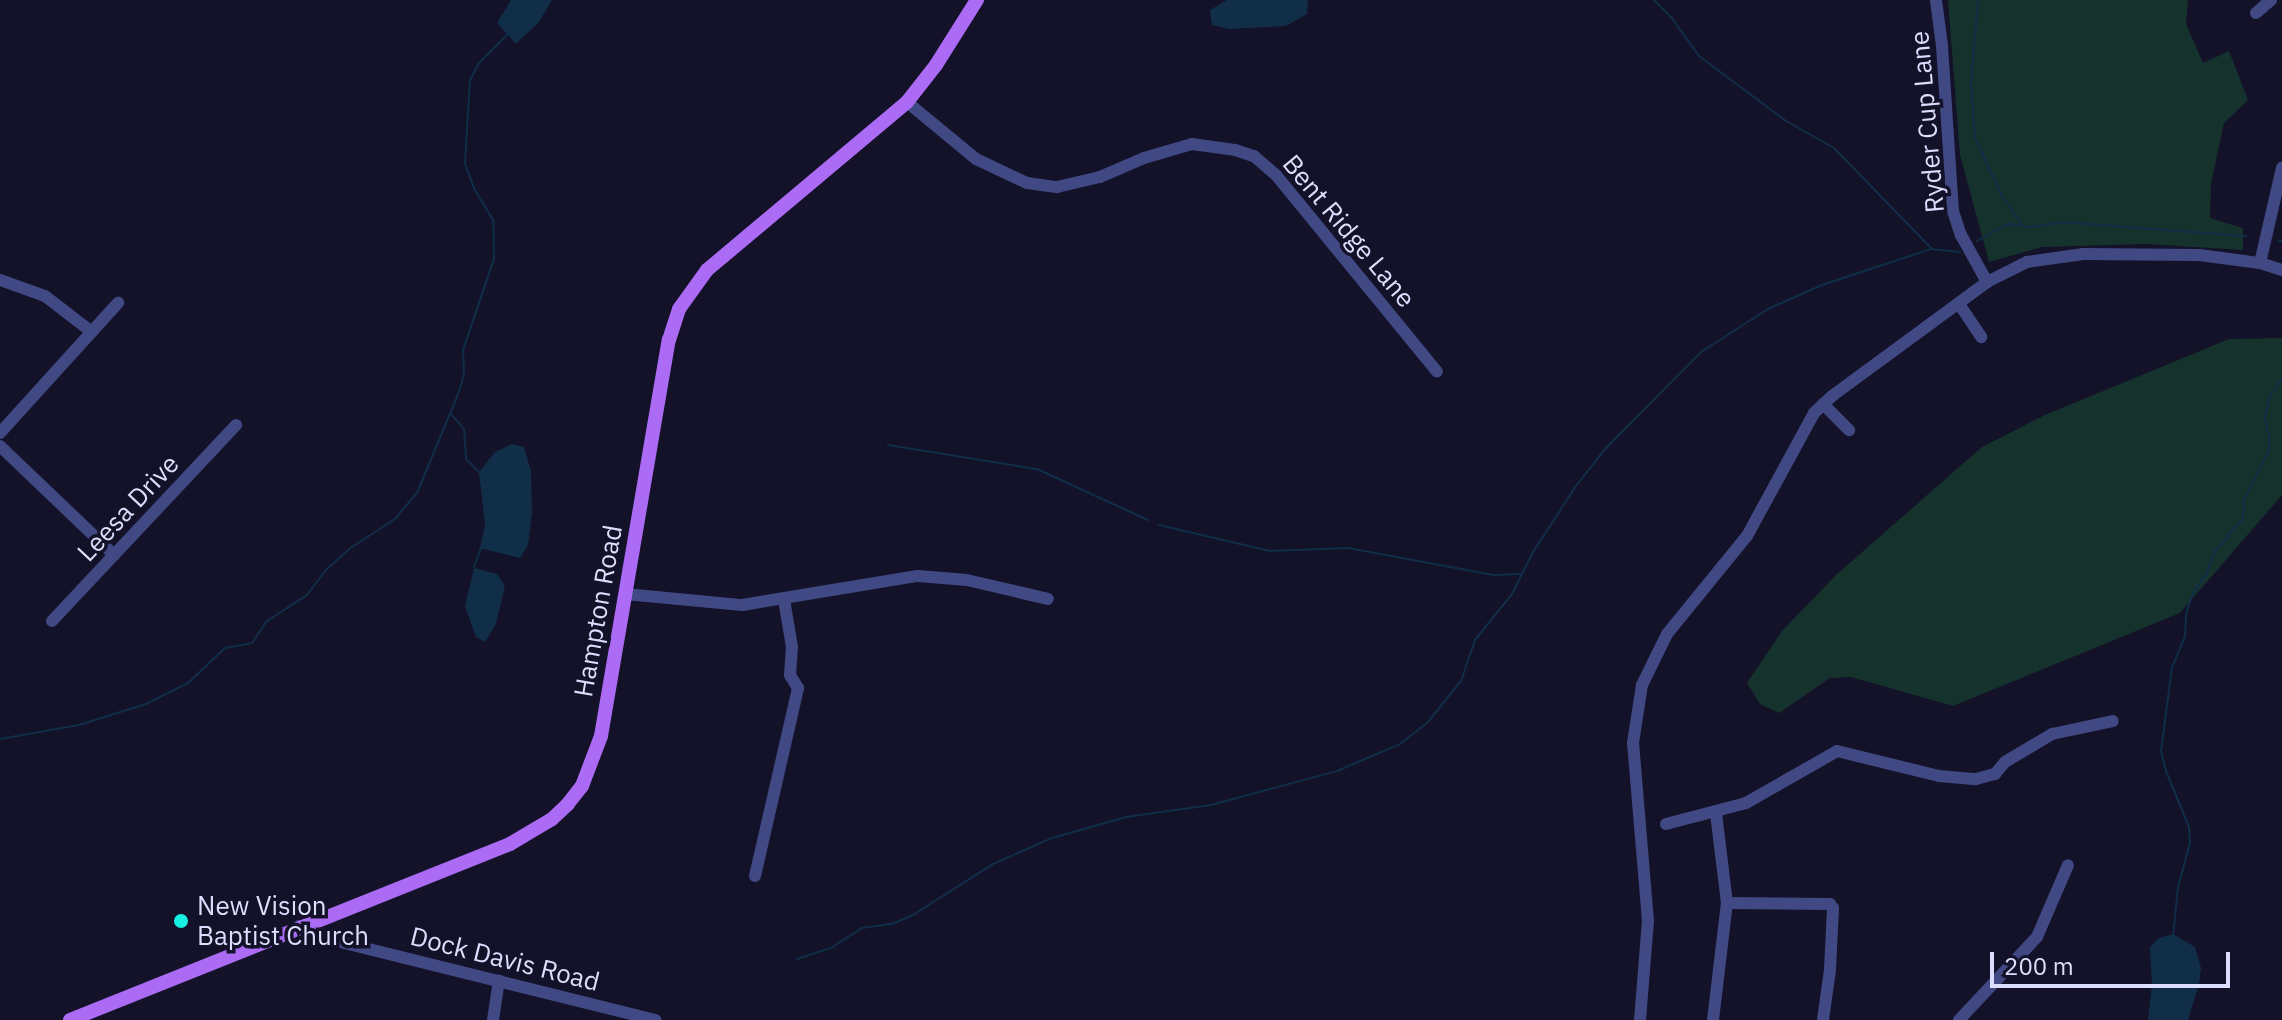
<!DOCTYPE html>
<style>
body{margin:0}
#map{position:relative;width:2282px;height:1020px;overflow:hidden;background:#131229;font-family:"IBM Plex Sans",sans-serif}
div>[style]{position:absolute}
.green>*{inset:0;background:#16322d}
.water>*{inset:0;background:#112e49}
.stream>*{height:2px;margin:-1px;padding:0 1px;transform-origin:1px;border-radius:1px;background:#112e49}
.minor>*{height:12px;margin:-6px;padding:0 6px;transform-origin:6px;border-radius:6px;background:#414984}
.major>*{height:14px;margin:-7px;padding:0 7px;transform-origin:7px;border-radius:7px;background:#ab6bf5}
.dots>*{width:22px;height:22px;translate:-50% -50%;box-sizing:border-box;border:4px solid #131229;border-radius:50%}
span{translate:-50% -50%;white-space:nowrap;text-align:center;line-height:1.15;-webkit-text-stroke:7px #131229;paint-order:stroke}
.street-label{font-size:26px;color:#dcdefd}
.poi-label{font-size:26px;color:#dcdefd}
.left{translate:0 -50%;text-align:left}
.scale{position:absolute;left:1990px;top:952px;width:240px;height:36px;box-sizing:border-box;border:4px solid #dcdefd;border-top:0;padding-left:10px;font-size:24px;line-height:28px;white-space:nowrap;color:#dcdefd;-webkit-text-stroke:6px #131229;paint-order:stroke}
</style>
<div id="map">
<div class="green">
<i style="clip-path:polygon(1948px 0,2188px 0,2186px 24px,2203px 63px,2229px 51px,2248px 100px,2224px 123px,2211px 184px,2210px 218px,2243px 228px,2243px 250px,2146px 244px,2042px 247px,1989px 262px,1960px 155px)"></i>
<i style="clip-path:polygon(2282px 338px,2282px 495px,2180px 613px,1953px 706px,1851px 677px,1830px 678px,1779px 713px,1760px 704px,1747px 683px,1782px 631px,1836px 575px,1982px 447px,2045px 415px,2229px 339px)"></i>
</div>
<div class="water">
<i style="clip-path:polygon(511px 0,552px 0,539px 22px,516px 44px,497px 23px)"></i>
<i style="clip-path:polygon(1227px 0,1308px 0,1307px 14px,1286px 26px,1229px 29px,1212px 25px,1210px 10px)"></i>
<i style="clip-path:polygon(512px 444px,524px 447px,531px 471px,532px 513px,528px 545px,520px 558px,480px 548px,485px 525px,479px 472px,495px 452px)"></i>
<i style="clip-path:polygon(474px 568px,497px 574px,505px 586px,496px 624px,485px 642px,476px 637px,465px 606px)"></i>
<i style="clip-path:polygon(2173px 934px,2195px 947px,2201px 968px,2199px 984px,2188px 1020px,2148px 1020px,2152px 985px,2150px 947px,2159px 938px)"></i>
</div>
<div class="stream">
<i style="left:1654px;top:0;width:24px;rotate:45deg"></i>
<i style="left:1671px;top:17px;width:48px;rotate:54.3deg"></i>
<i style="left:1699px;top:56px;width:109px;rotate:36.8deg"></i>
<i style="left:1786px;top:121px;width:55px;rotate:29.4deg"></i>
<i style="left:1834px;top:148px;width:139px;rotate:45.9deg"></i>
<i style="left:1978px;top:0;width:84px;rotate:94.8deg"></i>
<i style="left:1971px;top:84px;width:54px;rotate:85.8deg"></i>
<i style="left:1975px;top:138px;width:64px;rotate:65deg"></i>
<i style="left:2002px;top:196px;width:33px;rotate:55deg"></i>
<i style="left:1977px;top:241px;width:35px;rotate:-29deg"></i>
<i style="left:2008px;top:224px;width:24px;rotate:7deg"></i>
<i style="left:2032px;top:227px;width:30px;rotate:-9deg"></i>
<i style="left:2062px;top:222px;width:185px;rotate:4.4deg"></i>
<i style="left:2279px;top:241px;width:3px"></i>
<i style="left:451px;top:414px;width:20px;rotate:49deg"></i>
<i style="left:464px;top:429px;width:30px;rotate:86deg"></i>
<i style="left:466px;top:459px;width:18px;rotate:45deg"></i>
<i style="left:888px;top:445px;width:151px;rotate:9.2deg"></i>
<i style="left:1037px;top:469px;width:122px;rotate:24.7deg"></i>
<i style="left:1159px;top:525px;width:114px;rotate:13.2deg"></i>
<i style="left:1270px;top:551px;width:78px;rotate:-2.2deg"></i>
<i style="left:1348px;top:548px;width:148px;rotate:10.5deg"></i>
<i style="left:1494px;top:575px;width:27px;rotate:-2deg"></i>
<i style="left:474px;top:567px;width:20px;rotate:-70deg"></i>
<i style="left:0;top:739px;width:80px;rotate:-10deg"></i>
<i style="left:79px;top:725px;width:70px;rotate:-17.4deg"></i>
<i style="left:146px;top:704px;width:47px;rotate:-26.6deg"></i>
<i style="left:188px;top:683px;width:51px;rotate:-43.4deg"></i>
<i style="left:225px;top:648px;width:27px;rotate:-10deg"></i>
<i style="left:252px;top:643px;width:27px;rotate:-56deg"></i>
<i style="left:267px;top:621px;width:48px;rotate:-33deg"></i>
<i style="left:307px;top:595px;width:31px;rotate:-53deg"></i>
<i style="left:326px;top:570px;width:31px;rotate:-42deg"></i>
<i style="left:349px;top:549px;width:55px;rotate:-33.1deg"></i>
<i style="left:395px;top:519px;width:34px;rotate:-50deg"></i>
<i style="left:417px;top:493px;width:104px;rotate:-67.4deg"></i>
<i style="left:457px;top:397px;width:23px;rotate:-72deg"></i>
<i style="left:464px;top:375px;width:25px;rotate:-92deg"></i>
<i style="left:463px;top:350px;width:96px;rotate:-71.2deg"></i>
<i style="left:494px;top:259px;width:39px;rotate:-91deg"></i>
<i style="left:493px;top:220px;width:37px;rotate:-121deg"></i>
<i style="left:474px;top:188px;width:27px;rotate:-110deg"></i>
<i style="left:465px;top:163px;width:83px;rotate:-86.6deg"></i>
<i style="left:470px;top:80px;width:19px;rotate:-62deg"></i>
<i style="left:479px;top:63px;width:40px;rotate:-45deg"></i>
<i style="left:2173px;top:936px;width:49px;rotate:-84.2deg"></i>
<i style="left:2178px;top:887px;width:46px;rotate:-74.7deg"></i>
<i style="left:2190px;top:843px;width:16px;rotate:-94deg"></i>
<i style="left:2189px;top:827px;width:61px;rotate:-112.3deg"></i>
<i style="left:2166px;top:771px;width:21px;rotate:-104deg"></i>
<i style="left:2161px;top:751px;width:84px;rotate:-82.5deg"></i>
<i style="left:2172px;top:668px;width:35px;rotate:-68deg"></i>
<i style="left:2185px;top:636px;width:22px;rotate:-87deg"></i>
<i style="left:2186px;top:614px;width:22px;rotate:-72deg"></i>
<i style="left:2193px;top:593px;width:24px;rotate:-55deg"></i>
<i style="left:2207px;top:573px;width:21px;rotate:-71deg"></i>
<i style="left:2214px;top:553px;width:45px;rotate:-50.4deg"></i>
<i style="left:2243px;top:518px;width:18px;rotate:-87deg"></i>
<i style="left:2244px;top:500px;width:54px;rotate:-63.4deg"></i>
<i style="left:2268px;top:452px;width:11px;rotate:-80deg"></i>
<i style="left:2270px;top:441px;width:24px;rotate:-102deg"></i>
<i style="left:2265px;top:418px;width:23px;rotate:-77deg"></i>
<i style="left:2270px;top:396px;width:21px;rotate:-55deg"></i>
<i style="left:797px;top:959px;width:36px;rotate:-18deg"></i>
<i style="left:831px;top:948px;width:37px;rotate:-33deg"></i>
<i style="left:862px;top:928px;width:30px;rotate:-8deg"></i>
<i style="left:892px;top:924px;width:23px;rotate:-23deg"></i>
<i style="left:913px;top:915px;width:95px;rotate:-32.5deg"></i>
<i style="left:993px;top:864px;width:64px;rotate:-23.8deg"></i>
<i style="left:1052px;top:838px;width:77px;rotate:-15.8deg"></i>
<i style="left:1126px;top:817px;width:86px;rotate:-8deg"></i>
<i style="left:1211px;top:805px;width:131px;rotate:-15.1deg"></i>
<i style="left:1337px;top:771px;width:69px;rotate:-23.2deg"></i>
<i style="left:1400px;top:744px;width:36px;rotate:-38deg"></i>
<i style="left:1428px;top:722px;width:53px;rotate:-51.2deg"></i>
<i style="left:1461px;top:681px;width:43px;rotate:-71.1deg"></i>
<i style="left:1475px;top:640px;width:59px;rotate:-51.2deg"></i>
<i style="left:1512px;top:594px;width:47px;rotate:-63.4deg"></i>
<i style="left:1533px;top:552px;width:79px;rotate:-56.9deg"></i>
<i style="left:1576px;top:486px;width:47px;rotate:-51.9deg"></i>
<i style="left:1605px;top:449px;width:136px;rotate:-45.3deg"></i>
<i style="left:1701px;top:352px;width:80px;rotate:-32.7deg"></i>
<i style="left:1768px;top:309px;width:59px;rotate:-24deg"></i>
<i style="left:1822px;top:285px;width:115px;rotate:-18.3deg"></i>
<i style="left:1931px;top:249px;width:29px;rotate:6deg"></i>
</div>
<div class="minor">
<i style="left:1936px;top:0;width:46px;rotate:82.6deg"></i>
<i style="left:1942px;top:46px;width:165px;rotate:86.2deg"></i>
<i style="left:1953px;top:211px;width:25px;rotate:72deg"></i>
<i style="left:1961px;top:235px;width:54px;rotate:61deg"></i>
<i style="left:2256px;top:13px;width:20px;rotate:-41deg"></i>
<i style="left:907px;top:102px;width:89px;rotate:39.6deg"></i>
<i style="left:976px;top:159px;width:56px;rotate:25.2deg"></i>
<i style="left:1027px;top:183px;width:30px;rotate:8deg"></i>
<i style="left:1057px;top:187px;width:44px;rotate:-13.1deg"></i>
<i style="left:1100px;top:177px;width:48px;rotate:-23.4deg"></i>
<i style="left:1144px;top:158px;width:50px;rotate:-16.3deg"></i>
<i style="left:1192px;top:144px;width:43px;rotate:7.9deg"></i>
<i style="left:1235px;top:150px;width:20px;rotate:18deg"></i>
<i style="left:1254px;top:156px;width:29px;rotate:41deg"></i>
<i style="left:1276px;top:175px;width:254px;rotate:50.7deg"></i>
<i style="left:2260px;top:263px;width:98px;rotate:-77deg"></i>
<i style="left:0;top:280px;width:48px;rotate:19.6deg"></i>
<i style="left:45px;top:296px;width:59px;rotate:37.5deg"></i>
<i style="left:1959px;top:304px;width:40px;rotate:56deg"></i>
<i style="left:1823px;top:404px;width:37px;rotate:45deg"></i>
<i style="left:0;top:433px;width:176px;rotate:-47.8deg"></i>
<i style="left:0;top:446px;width:158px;rotate:43.7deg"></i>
<i style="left:625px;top:594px;width:118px;rotate:5.4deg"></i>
<i style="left:742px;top:605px;width:178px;rotate:-9.4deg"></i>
<i style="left:918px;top:576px;width:49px;rotate:4.7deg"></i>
<i style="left:967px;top:580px;width:83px;rotate:13.2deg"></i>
<i style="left:52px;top:621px;width:269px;rotate:-46.8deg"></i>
<i style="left:1666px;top:824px;width:83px;rotate:-14.7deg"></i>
<i style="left:1746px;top:803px;width:105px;rotate:-29.7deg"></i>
<i style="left:1837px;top:751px;width:105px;rotate:13.8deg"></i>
<i style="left:1939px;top:776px;width:37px;rotate:5deg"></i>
<i style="left:1976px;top:779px;width:20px;rotate:-15deg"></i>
<i style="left:1995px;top:774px;width:16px;rotate:-50deg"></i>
<i style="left:2005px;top:762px;width:55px;rotate:-30.8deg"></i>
<i style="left:2052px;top:734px;width:62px;rotate:-12deg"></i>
<i style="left:755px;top:876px;width:193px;rotate:-77.1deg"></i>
<i style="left:798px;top:688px;width:15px;rotate:-122deg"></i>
<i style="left:790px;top:675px;width:28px;rotate:-86deg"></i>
<i style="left:792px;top:647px;width:49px;rotate:-99.5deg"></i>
<i style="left:1727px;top:903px;width:103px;rotate:0.6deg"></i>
<i style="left:1830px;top:904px;width:5px;rotate:53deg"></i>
<i style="left:1833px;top:908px;width:62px;rotate:92.8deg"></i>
<i style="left:1830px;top:970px;width:50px;rotate:98deg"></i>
<i style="left:299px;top:926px;width:12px;rotate:42deg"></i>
<i style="left:308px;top:934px;width:358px;rotate:13.9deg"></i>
<i style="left:493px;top:1020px;width:40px;rotate:-81.5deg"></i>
<i style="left:1640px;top:1020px;width:99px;rotate:-85.4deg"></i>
<i style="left:1648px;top:921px;width:179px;rotate:-94.8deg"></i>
<i style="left:1633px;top:743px;width:59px;rotate:-81.2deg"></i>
<i style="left:1642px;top:685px;width:57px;rotate:-63.9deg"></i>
<i style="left:1667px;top:634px;width:127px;rotate:-50.8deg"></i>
<i style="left:1747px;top:536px;width:140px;rotate:-61.4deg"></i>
<i style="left:1814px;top:413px;width:25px;rotate:-43deg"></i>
<i style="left:1832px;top:396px;width:192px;rotate:-36.3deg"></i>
<i style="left:1987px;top:282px;width:45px;rotate:-26.6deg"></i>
<i style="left:2027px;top:262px;width:57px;rotate:-8.1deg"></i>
<i style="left:2083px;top:254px;width:116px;rotate:0.5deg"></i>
<i style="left:2199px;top:255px;width:62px;rotate:7.5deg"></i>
<i style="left:2260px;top:263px;width:23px;rotate:18deg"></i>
<i style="left:1713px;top:1020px;width:118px;rotate:-83.2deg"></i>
<i style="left:1727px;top:903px;width:90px;rotate:-97deg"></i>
<i style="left:1959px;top:1020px;width:114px;rotate:-46.8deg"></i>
<i style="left:2037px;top:937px;width:78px;rotate:-66.7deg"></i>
</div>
<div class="major">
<i style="left:70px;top:1020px;width:474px;rotate:-21.8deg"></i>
<i style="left:510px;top:844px;width:49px;rotate:-30.8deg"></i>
<i style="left:552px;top:819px;width:21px;rotate:-43deg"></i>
<i style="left:567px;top:805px;width:24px;rotate:-52deg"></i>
<i style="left:582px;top:786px;width:53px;rotate:-69.2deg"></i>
<i style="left:601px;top:736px;width:402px;rotate:-80.3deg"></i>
<i style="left:669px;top:340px;width:33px;rotate:-72deg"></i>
<i style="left:679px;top:309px;width:48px;rotate:-54.3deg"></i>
<i style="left:707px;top:270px;width:261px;rotate:-40deg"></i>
<i style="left:907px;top:102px;width:47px;rotate:-51.9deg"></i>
<i style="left:936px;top:65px;width:77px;rotate:-57.8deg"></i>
</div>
<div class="dots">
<i style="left:181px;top:921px;background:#16efe2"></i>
</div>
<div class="street-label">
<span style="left:1927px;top:122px;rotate:-95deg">Ryder Cup Lane</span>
<span style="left:1349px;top:231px;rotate:50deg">Bent Ridge Lane</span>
<span style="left:128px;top:508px;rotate:-47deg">Leesa Drive</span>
<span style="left:598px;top:611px;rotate:-80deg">Hampton Road</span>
<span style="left:505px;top:959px;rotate:14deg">Dock Davis Road</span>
</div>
<div class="poi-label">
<span class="left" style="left:197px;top:921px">New Vision<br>Baptist Church</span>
</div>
<div class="scale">200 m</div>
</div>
